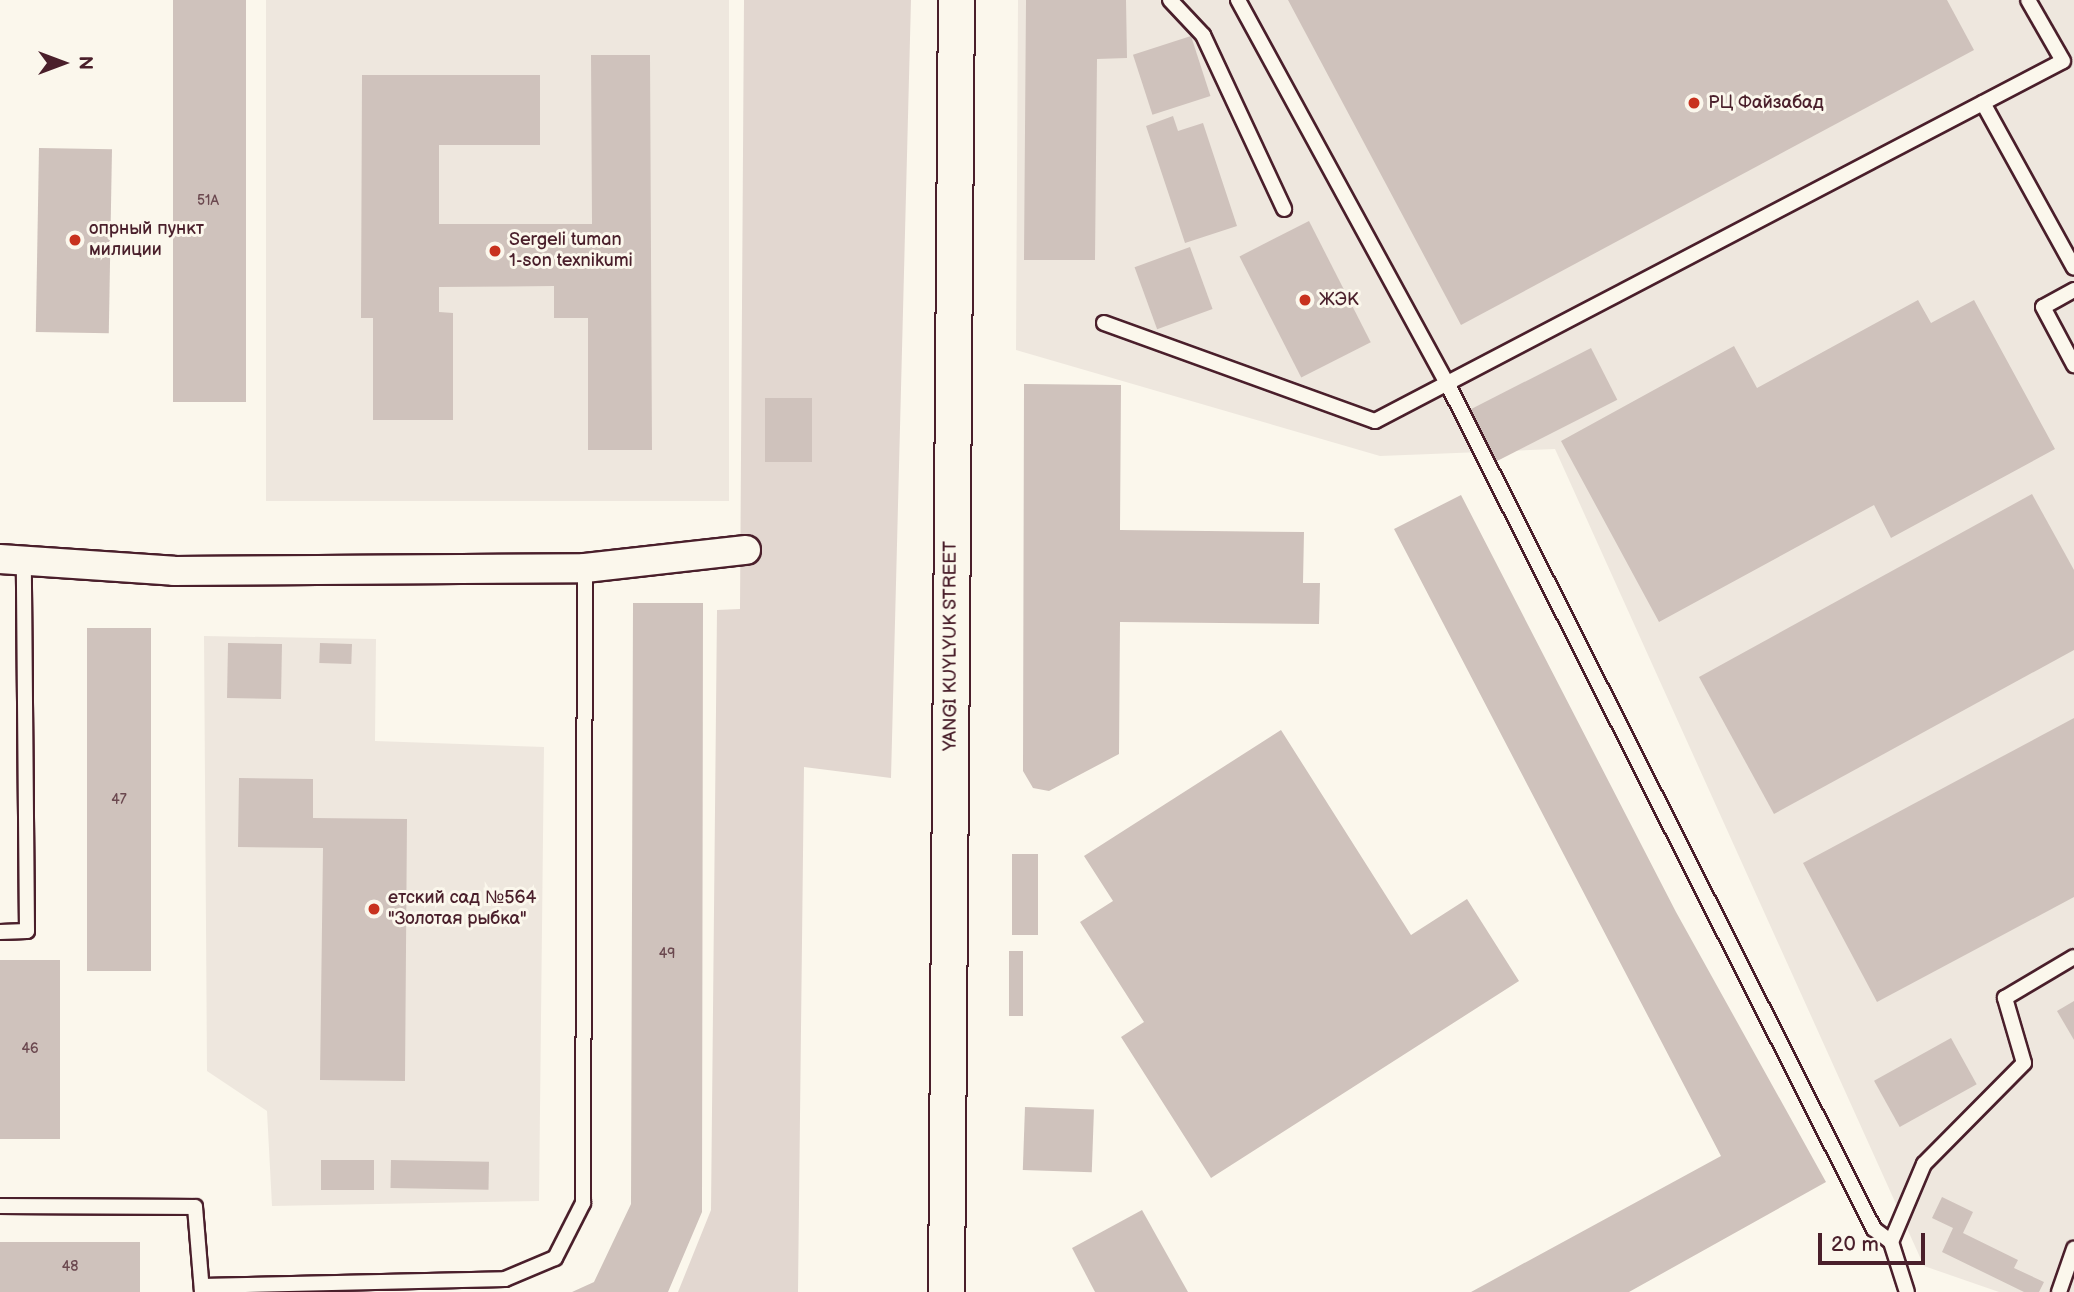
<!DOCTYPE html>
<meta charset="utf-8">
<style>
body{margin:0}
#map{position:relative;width:2074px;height:1292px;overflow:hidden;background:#fbf7ec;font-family:"Balsamiq Sans",sans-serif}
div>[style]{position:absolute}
.built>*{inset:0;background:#eee7de;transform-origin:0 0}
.green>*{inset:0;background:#e2d7d0}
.building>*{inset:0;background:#cfc2bc;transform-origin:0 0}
.roads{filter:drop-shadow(2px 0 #4a1f2b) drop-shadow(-2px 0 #4a1f2b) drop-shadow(0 2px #4a1f2b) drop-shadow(0 -2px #4a1f2b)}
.service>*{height:14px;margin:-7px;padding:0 7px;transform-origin:7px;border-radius:7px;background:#fbf7ec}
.minor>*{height:28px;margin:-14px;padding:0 14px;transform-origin:14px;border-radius:14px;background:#fbf7ec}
.tertiary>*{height:35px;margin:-17.5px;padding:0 17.5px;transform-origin:17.5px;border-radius:17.5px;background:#fbf7ec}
.dots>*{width:19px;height:19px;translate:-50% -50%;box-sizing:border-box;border:4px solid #fbf7ec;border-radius:50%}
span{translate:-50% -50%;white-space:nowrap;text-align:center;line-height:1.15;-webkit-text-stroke:6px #fbf7ec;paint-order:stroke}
.number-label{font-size:14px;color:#6b484f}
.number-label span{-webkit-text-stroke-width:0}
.poi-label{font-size:18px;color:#4a1f2b}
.left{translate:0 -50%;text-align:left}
.street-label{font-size:18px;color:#4a1f2b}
.north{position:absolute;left:28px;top:28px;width:70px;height:70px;-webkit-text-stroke:5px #fbf7ec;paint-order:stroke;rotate:90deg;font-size:19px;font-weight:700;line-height:28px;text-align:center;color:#4a1f2b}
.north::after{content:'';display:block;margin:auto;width:24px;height:32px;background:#4a1f2b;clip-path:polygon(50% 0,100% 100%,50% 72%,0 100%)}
.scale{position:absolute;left:1818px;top:1233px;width:107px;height:32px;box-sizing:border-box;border:4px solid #4a1f2b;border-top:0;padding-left:9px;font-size:21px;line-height:24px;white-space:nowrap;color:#4a1f2b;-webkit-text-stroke:5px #fbf7ec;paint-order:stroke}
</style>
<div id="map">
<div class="built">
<i style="left:266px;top:0;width:463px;height:501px"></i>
<i style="clip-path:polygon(1018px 0,2074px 0,2074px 1292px,1999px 1292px,1924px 1266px,1555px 449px,1380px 456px,1016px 350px)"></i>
<i style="clip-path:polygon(204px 636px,376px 639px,375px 741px,544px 747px,539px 1201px,272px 1206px,267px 1111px,207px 1071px)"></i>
</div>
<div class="green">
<i style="clip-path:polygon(744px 0,911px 0,891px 778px,804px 767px,798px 1292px,678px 1292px,711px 1210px,717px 610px,740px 609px)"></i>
</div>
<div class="building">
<i style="left:173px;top:0;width:73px;height:402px"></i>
<i style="clip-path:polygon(1026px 0,1126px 0,1127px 58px,1097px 59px,1095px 260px,1024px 260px)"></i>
<i style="clip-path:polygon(1288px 0,1947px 0,1974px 50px,1461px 325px)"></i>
<i style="left:1191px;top:36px;width:63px;height:61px;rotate:72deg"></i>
<i style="clip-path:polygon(591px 55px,650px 55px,652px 450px,588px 450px,588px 318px,554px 318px,554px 286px,439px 287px,439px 312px,453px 313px,453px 420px,373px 420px,373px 318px,361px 318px,362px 75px,540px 75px,540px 145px,439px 145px,439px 224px,592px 224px)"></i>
<i style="clip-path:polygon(1173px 116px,1178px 131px,1203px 123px,1237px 226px,1185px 243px,1146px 126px)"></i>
<i style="left:39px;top:148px;width:73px;height:184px;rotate:1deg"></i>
<i style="left:1309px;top:221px;width:136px;height:78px;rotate:63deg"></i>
<i style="left:1190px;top:247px;width:66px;height:59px;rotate:70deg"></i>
<i style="clip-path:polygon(1918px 300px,1931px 323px,1974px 300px,2055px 449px,1891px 538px,1874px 505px,1659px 622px,1561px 441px,1734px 346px,1757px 388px)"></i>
<i style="left:1591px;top:348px;width:58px;height:136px;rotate:63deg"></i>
<i style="clip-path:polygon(1024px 384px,1121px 385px,1120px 530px,1304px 532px,1303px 583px,1320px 583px,1319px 624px,1120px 622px,1119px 754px,1049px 791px,1033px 788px,1023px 771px)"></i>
<i style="left:765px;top:398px;width:47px;height:64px"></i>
<i style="clip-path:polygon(2032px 494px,2074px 570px,2074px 650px,1774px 814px,1699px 677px)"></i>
<i style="clip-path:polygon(1461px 495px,1676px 912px,1826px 1182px,1629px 1292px,1471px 1292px,1721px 1156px,1394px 529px)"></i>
<i style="clip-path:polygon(633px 603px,703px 603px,702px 1212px,668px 1292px,572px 1292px,594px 1282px,631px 1204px)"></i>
<i style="left:87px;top:628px;width:64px;height:343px"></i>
<i style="left:228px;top:643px;width:54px;height:55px;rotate:1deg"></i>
<i style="left:320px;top:643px;width:32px;height:20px;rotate:2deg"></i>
<i style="clip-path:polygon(2074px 718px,2074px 897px,1877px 1002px,1803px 863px)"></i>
<i style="clip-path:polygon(1281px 730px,1411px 935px,1467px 899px,1519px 981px,1211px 1178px,1121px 1037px,1144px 1022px,1080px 922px,1113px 901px,1084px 856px)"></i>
<i style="clip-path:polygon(239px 778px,313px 779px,313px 818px,407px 819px,405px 1081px,320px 1080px,323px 848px,238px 847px)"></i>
<i style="left:1012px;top:854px;width:26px;height:81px"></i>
<i style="left:1009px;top:951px;width:14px;height:65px"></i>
<i style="left:0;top:960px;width:60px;height:179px"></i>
<i style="clip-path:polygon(2074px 1001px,2074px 1040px,2057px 1011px)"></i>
<i style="left:1951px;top:1038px;width:53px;height:88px;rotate:61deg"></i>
<i style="left:1025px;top:1107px;width:69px;height:63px;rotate:2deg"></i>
<i style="left:321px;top:1160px;width:53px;height:30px"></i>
<i style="left:391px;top:1160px;width:98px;height:28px;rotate:1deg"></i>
<i style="clip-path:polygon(1942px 1197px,1973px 1212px,1963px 1233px,2018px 1260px,2014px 1268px,2044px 1282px,2039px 1292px,2024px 1292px,1942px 1252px,1953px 1228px,1932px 1218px)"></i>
<i style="clip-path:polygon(1142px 1210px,1188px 1292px,1095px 1292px,1072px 1248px)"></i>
<i style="left:140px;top:1242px;width:50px;height:140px;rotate:90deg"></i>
</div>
<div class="roads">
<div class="service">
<i style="left:1170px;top:0;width:48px;rotate:46.7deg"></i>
<i style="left:1203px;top:35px;width:192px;rotate:65deg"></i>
<i style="left:1238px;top:0;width:436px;rotate:61.4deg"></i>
<i style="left:1447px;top:383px;width:948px;rotate:63.22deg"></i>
<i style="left:1874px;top:1229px;width:21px;rotate:37deg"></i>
<i style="left:1891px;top:1242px;width:85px;rotate:-67.1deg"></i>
<i style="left:1924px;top:1164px;width:142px;rotate:-45.3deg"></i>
<i style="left:2024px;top:1063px;width:68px;rotate:-106.3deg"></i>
<i style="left:2005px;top:998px;width:80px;rotate:-30.7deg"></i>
<i style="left:1983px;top:103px;width:188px;rotate:61.1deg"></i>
<i style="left:2074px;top:290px;width:35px;rotate:151deg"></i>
<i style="left:2043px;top:307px;width:66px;rotate:61.9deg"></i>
<i style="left:1104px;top:323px;width:288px;rotate:19.9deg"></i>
<i style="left:1375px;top:421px;width:776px;rotate:-27.62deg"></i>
<i style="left:2063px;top:61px;width:70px;rotate:-119.8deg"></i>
<i style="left:0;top:932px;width:27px;rotate:-2deg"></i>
<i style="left:27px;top:931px;width:369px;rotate:-90.5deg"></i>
<i style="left:0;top:1206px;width:195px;rotate:0.3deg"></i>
<i style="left:195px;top:1207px;width:85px;rotate:85.3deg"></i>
<i style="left:1891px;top:1242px;width:52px;rotate:72.3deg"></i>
<i style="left:202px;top:1286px;width:303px;rotate:-1.3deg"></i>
<i style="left:505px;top:1279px;width:54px;rotate:-22.8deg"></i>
<i style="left:555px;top:1258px;width:62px;rotate:-63deg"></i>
<i style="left:583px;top:1203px;width:635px;rotate:-89.82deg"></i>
<i style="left:2059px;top:1292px;width:46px;rotate:-70.8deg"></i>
</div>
<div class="minor">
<i style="left:0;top:559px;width:174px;rotate:3.9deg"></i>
<i style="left:174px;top:571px;width:411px;rotate:-0.4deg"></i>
<i style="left:585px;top:568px;width:162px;rotate:-6.4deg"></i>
</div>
<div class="tertiary">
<i style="left:946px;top:1292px;width:1292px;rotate:-89.56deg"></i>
</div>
</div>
<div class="dots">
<i style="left:1694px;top:103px;background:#c8321e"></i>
<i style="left:75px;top:240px;background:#c8321e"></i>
<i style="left:495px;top:251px;background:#c8321e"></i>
<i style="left:1305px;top:300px;background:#c8321e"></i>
<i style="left:374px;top:909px;background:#c8321e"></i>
</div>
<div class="number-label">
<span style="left:208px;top:201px">51А</span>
<span style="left:119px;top:800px">47</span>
<span style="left:667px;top:954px">49</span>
<span style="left:30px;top:1049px">46</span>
<span style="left:70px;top:1267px">48</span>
</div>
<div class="poi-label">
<span class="left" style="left:1708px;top:103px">РЦ Файзабад</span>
<span class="left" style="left:89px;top:240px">опрный пункт<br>милиции</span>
<span class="left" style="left:509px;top:251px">Sergeli tuman<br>1-son texnikumi</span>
<span class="left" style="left:1319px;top:300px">ЖЭК</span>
<span class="left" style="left:388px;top:909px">етский сад №564<br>"Золотая рыбка"</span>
</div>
<div class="street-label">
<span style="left:951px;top:646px;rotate:-90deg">YANGI KUYLYUK STREET</span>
</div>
<div class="north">N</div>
<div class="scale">20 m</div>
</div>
